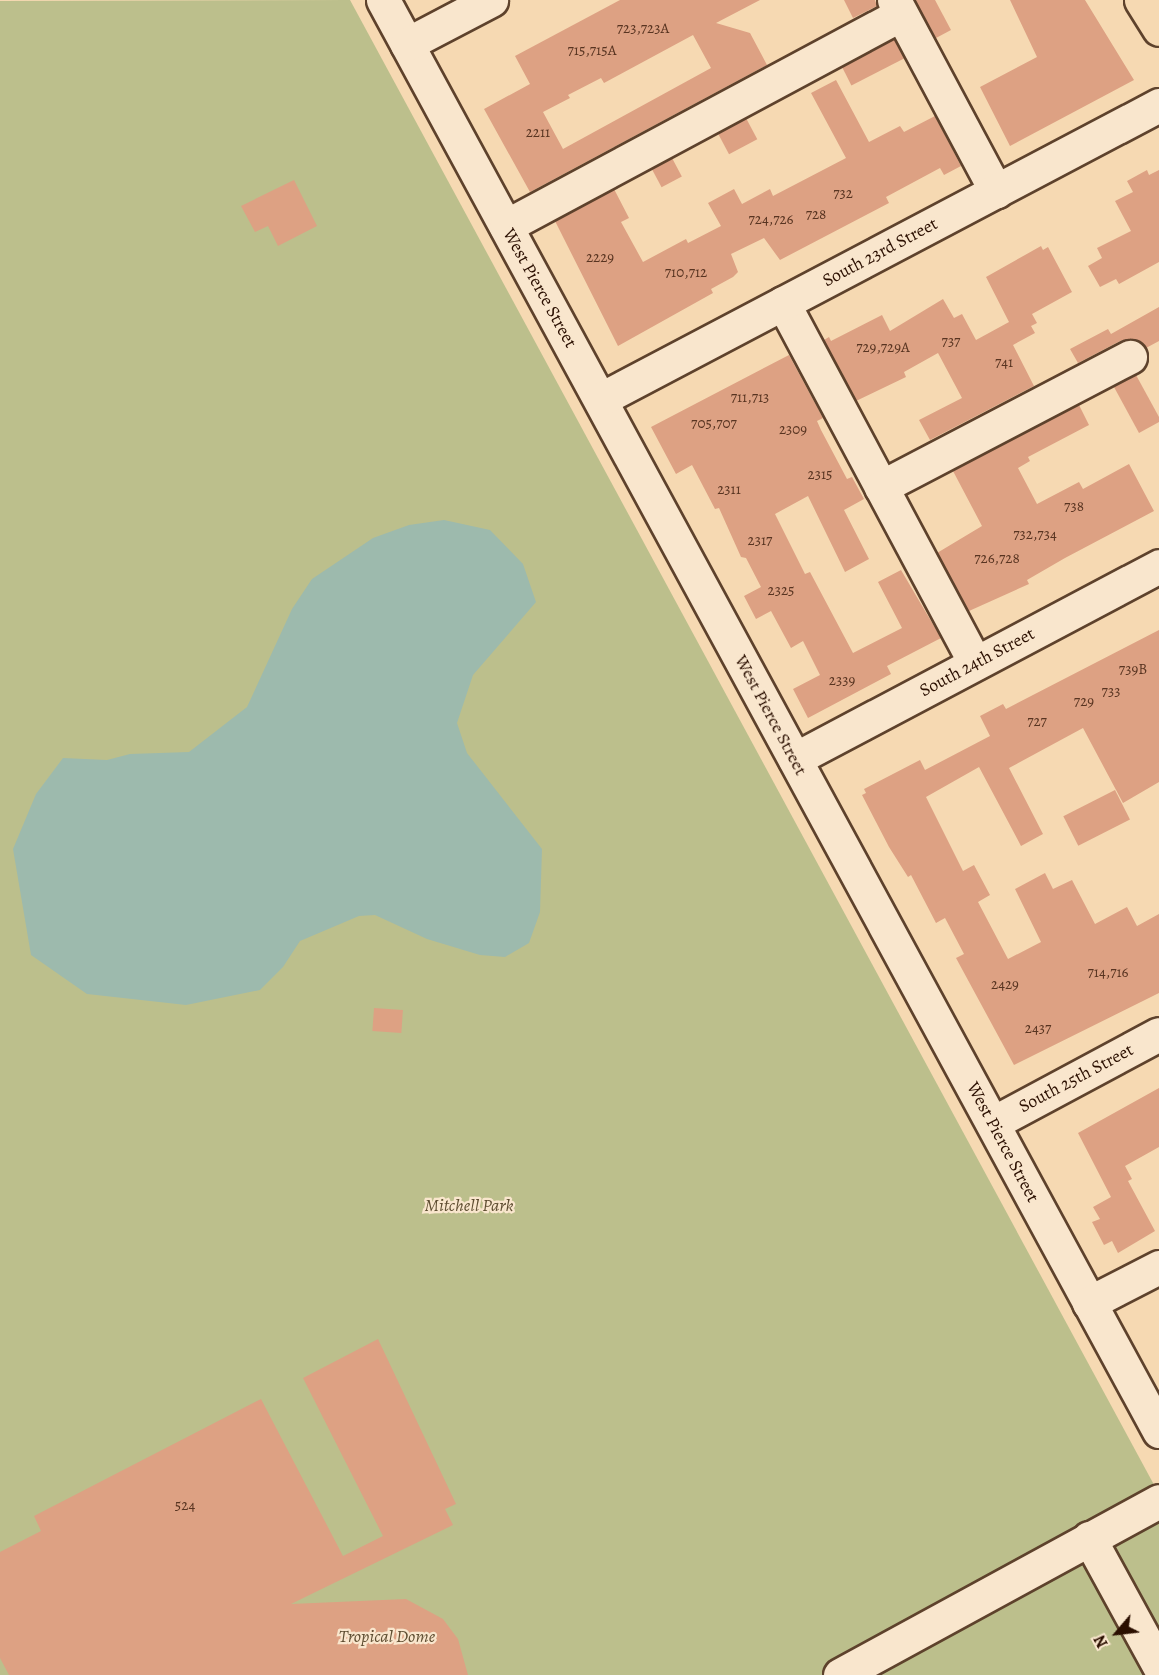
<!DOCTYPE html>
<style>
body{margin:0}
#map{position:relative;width:1159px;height:1675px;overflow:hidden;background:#f6d9b2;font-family:Alegreya,serif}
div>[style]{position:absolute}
.green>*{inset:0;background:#bcbf8c}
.water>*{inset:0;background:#9dbaad}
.building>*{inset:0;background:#dda183;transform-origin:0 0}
.roads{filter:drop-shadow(2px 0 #5e422c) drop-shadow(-2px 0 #5e422c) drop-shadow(0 2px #5e422c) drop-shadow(0 -2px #5e422c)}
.minor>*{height:33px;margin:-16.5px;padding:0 16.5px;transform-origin:16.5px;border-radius:16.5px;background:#f9e6cd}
.major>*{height:33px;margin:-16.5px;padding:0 16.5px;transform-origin:16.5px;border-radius:16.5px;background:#f6d9b2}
span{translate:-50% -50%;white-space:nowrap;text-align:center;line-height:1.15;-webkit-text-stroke:4.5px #f9e6cd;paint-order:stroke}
.number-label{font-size:15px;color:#583421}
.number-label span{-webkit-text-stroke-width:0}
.street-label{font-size:18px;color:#2b0f00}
.park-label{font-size:18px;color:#5e4d31;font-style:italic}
.north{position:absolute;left:1087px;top:1603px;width:60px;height:60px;-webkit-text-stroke:4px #f9e6cd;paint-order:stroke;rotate:242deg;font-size:16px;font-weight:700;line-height:24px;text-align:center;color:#2b0f00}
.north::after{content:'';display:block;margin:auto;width:21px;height:27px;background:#2b0f00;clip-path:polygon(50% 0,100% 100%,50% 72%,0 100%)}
</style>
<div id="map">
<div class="green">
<i style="clip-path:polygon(350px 0,1159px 1494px,1159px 1675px,0 1675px,0 1px)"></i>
</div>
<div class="water">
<i style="clip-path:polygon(444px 520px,490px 530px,523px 564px,536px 602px,473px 675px,457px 723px,467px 753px,542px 849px,540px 912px,529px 943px,505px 957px,480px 955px,427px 939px,375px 915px,359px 916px,300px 941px,283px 967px,260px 990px,186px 1005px,87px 994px,31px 955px,13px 849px,36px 794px,63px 758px,107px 760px,130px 754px,189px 752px,247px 707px,292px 609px,312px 579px,373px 538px,409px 525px)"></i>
</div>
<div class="building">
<i style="clip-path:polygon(evenodd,620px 0,760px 0,716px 23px,750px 33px,767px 65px,530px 192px,484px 109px,530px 84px,515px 56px,620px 0,693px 35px,711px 68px,563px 149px,543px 112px,570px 98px,568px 95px,601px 78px,604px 83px,693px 35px)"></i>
<i style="clip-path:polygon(844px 0,875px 0,877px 6px,853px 18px)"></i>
<i style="clip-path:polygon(915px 0,935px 0,951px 30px,936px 38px)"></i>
<i style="clip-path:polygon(1010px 0,1085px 0,1134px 80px,1010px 146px,980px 87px,1037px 57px)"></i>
<i style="left:894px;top:39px;width:22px;height:59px;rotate:63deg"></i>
<i style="clip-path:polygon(836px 80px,869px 142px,900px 126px,904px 132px,935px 116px,961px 166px,944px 175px,940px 168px,886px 197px,889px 203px,780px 260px,764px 238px,731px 254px,738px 272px,733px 277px,711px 289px,713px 293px,618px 346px,555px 221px,614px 189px,629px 218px,621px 222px,643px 262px,686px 239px,688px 243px,721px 226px,708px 203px,734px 189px,742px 204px,770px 189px,773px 196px,846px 158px,811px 93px)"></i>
<i style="left:746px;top:118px;width:24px;height:32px;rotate:62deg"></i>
<i style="left:672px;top:158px;width:21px;height:23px;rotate:62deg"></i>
<i style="clip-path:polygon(1147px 170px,1149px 175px,1159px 170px,1159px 262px,1119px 284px,1116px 279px,1100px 287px,1088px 266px,1102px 258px,1097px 248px,1131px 231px,1115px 201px,1133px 192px,1127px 181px)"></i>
<i style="clip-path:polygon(294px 180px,317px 226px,278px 246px,268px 226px,255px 232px,241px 206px)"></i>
<i style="clip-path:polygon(1041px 246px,1043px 250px,1048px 247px,1072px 292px,1032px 314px,1037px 323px,1031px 326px,1035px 333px,1013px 345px,1034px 386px,930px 440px,919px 420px,962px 398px,938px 353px,904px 372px,906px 377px,856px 401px,824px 340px,829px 337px,831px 341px,882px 315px,890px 331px,943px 299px,954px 318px,962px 314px,976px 340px,1009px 322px,986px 277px)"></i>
<i style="clip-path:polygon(1159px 307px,1159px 341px,1146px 348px,1140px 341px,1122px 340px,1078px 363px,1070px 349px,1108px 329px,1111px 334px)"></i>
<i style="clip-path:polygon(789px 355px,823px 418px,817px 421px,821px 430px,847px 479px,852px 477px,864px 499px,844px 510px,869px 559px,845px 572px,808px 496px,775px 514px,805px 574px,810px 572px,853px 653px,902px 628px,878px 582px,901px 570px,941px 638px,887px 666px,891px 674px,808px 718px,793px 689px,820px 675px,803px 641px,791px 648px,771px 611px,756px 619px,744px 596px,761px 587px,746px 558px,741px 557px,719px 508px,715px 509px,692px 465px,676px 474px,651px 427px)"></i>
<i style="clip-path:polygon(1136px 375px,1159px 417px,1159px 422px,1139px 433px,1114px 387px)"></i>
<i style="clip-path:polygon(1079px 405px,1089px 425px,1028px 457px,1030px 461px,1018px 468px,1037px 504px,1079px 482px,1083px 489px,1129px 464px,1154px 511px,1065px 558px,1027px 580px,1029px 584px,969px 611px,937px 553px,982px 526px,953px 471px)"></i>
<i style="clip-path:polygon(1159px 630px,1159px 782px,1123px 803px,1083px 728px,1009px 768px,1043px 834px,1021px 846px,979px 767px,926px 797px,963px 871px,974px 865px,990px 895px,978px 902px,1008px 959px,1041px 942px,1015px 889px,1045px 873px,1053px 889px,1072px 880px,1095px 924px,1127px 907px,1137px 926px,1159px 914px,1159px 993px,1014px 1065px,956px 958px,964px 954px,945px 918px,936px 923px,911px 875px,908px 877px,889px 847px,862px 795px,866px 793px,864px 789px,920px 760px,925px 770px,990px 736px,980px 716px,1003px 704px,1006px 709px)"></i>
<i style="left:1115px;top:790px;width:33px;height:58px;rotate:63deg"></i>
<i style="left:374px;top:1008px;width:29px;height:23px;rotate:4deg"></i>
<i style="clip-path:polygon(1159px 1088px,1159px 1147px,1125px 1166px,1132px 1179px,1128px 1181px,1155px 1231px,1118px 1253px,1112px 1241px,1104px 1245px,1092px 1222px,1100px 1219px,1093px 1207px,1111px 1197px,1078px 1133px)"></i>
<i style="clip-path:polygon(378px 1339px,456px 1504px,445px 1509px,453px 1525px,291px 1604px,406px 1599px,443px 1619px,458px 1639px,468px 1675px,9px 1675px,0 1658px,0 1552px,41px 1531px,34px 1516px,261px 1399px,343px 1556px,383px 1536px,303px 1378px)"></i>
</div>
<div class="roads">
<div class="minor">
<i style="left:383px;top:0;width:1628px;rotate:61.53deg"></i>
<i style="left:894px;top:0;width:217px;rotate:61.9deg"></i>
<i style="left:407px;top:44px;width:95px;rotate:-27.6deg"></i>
<i style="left:506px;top:226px;width:448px;rotate:-28.2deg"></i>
<i style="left:783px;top:303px;width:408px;rotate:61.9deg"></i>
<i style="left:601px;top:399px;width:631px;rotate:-27.78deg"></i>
<i style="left:881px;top:487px;width:281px;rotate:-27.6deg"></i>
<i style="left:795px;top:759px;width:412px;rotate:-27.9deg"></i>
<i style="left:993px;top:1123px;width:188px;rotate:-28.2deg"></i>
<i style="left:1089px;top:1303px;width:79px;rotate:-27.2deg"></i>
<i style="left:1089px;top:1538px;width:146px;rotate:61.3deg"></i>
<i style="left:840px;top:1675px;width:363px;rotate:-28.6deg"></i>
</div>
<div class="major">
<i style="left:1141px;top:0;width:34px;rotate:58deg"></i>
</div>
</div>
<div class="number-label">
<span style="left:643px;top:29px">723,723A</span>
<span style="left:592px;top:51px">715,715A</span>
<span style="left:538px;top:133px">2211</span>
<span style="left:843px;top:194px">732</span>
<span style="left:816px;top:215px">728</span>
<span style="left:771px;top:220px">724,726</span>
<span style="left:600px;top:258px">2229</span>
<span style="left:686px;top:273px">710,712</span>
<span style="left:951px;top:342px">737</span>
<span style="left:883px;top:348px">729,729A</span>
<span style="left:1004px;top:363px">741</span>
<span style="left:750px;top:398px">711,713</span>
<span style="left:714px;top:424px">705,707</span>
<span style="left:793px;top:430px">2309</span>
<span style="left:820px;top:475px">2315</span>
<span style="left:729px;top:490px">2311</span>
<span style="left:1074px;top:507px">738</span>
<span style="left:1035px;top:535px">732,734</span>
<span style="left:760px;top:541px">2317</span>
<span style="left:997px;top:559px">726,728</span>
<span style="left:781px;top:591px">2325</span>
<span style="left:1133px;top:670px">739B</span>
<span style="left:842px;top:681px">2339</span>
<span style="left:1111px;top:692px">733</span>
<span style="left:1084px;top:702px">729</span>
<span style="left:1037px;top:722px">727</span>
<span style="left:1108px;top:973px">714,716</span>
<span style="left:1005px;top:985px">2429</span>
<span style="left:1038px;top:1029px">2437</span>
<span style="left:185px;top:1506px">524</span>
</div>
<div class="street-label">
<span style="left:880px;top:252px;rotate:-28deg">South 23rd Street</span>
<span style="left:540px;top:288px;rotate:61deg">West Pierce Street</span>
<span style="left:977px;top:662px;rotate:-28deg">South 24th Street</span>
<span style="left:771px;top:715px;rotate:62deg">West Pierce Street</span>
<span style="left:1076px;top:1078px;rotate:-28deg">South 25th Street</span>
<span style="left:1003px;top:1142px;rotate:62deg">West Pierce Street</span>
</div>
<div class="park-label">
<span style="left:469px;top:1205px">Mitchell Park</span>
<span style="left:387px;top:1636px">Tropical Dome</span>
</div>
<div class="north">N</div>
</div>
